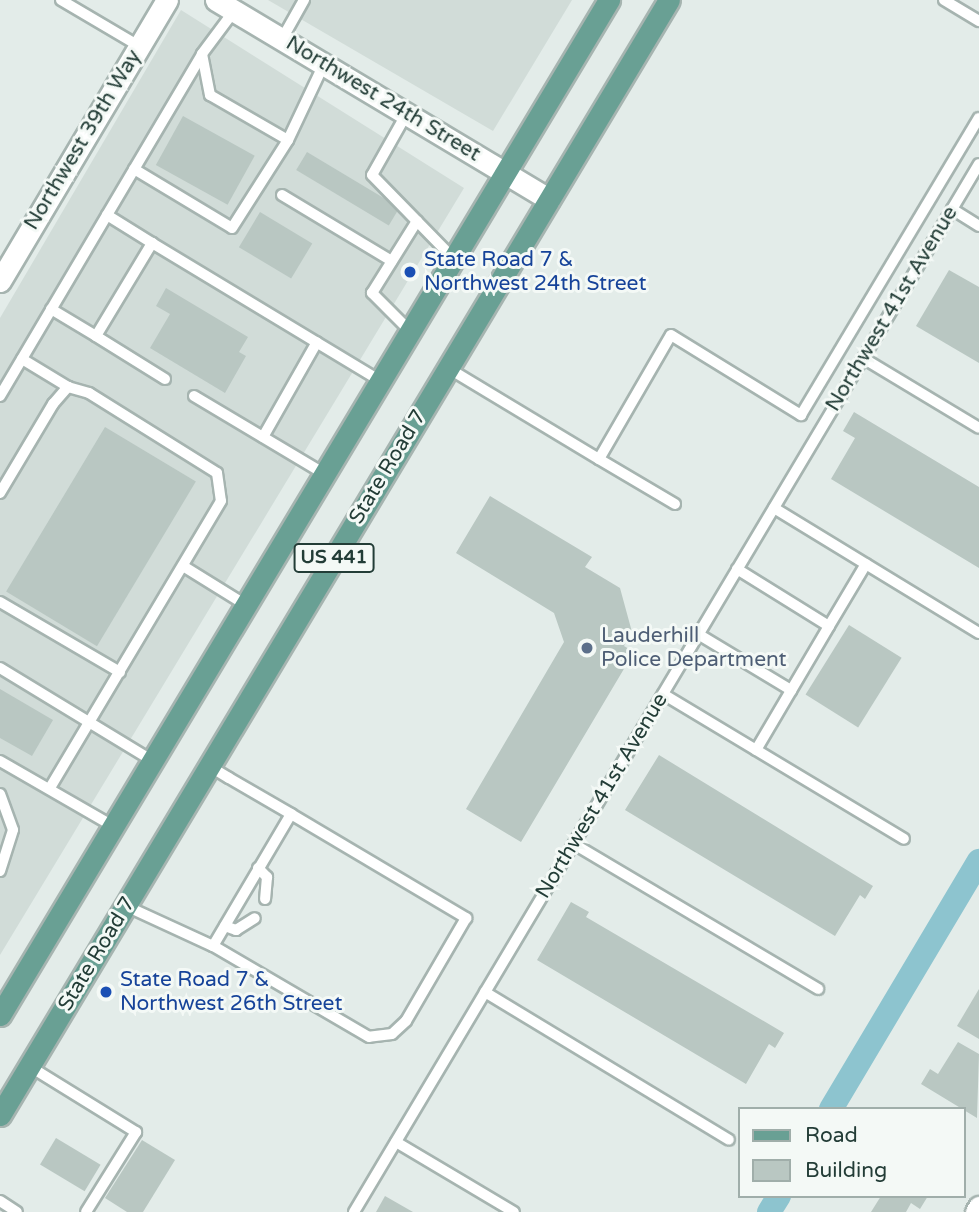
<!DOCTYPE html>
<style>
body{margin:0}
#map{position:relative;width:979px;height:1212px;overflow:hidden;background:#e3ece9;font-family:"Varela Round",sans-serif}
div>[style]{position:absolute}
.built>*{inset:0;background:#d1dcd8}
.canal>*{height:24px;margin:-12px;padding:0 12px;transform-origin:12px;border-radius:12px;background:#8dc4cf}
.building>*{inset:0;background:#b9c7c2;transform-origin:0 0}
.roads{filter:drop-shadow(2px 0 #a6b4b0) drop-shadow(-2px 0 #a6b4b0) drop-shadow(0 2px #a6b4b0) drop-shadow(0 -2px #a6b4b0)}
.lane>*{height:10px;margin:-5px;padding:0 5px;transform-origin:5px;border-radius:5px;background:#fff}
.street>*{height:21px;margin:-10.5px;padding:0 10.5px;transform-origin:10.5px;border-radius:10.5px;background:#fff}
.primary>*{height:21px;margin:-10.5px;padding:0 10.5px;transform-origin:10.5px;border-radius:10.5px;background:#69a094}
.dots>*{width:19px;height:19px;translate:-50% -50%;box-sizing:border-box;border:4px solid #f4f9f6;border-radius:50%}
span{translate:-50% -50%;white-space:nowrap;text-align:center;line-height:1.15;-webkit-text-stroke:6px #f4f9f6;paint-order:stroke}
.shield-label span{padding:2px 5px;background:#f4f9f6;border:2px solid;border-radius:5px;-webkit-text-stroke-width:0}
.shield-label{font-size:19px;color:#233d37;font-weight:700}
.street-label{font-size:21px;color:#233d37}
.transit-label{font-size:21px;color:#164399}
.left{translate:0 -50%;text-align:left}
.service-label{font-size:21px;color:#4e5e75}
.legend{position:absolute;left:738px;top:1107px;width:228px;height:91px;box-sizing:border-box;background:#f4f9f6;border:2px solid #a0aeaa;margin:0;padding:9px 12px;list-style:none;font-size:21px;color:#233d37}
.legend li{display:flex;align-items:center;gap:14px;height:35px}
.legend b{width:35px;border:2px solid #a0aeaa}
</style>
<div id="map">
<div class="built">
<i style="clip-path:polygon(268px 0,572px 0,493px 131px)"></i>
<i style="clip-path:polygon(181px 10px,464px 188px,0 955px,0 318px)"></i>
</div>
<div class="canal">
<i style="left:831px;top:1109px;width:289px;rotate:-59.2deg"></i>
<i style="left:769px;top:1212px;width:19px;rotate:-58deg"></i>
</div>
<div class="building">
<i style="left:183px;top:116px;width:82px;height:56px;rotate:29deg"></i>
<i style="left:307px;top:152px;width:108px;height:21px;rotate:31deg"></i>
<i style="left:260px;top:212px;width:61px;height:41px;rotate:31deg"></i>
<i style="clip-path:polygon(949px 270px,979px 287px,979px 363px,916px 326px)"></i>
<i style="clip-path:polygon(166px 288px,248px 337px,239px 352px,246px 356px,225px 393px,150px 348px,170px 314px,156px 306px)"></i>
<i style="clip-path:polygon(854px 412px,979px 487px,979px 568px,831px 479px,855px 438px,843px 431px)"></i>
<i style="left:105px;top:427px;width:106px;height:192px;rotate:31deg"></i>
<i style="clip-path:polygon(490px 496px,592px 557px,585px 567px,620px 588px,632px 632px,624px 646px,634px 652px,521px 842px,466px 809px,564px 642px,554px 613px,456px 553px)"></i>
<i style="left:849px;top:625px;width:62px;height:82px;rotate:32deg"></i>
<i style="clip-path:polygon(0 689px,53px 720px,32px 756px,0 738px)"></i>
<i style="clip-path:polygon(659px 755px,873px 886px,865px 899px,860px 895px,835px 936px,625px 810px)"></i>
<i style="clip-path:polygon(571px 902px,589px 912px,586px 917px,784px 1033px,775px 1048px,769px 1044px,746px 1084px,537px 960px)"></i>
<i style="clip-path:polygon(979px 989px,979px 1039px,957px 1026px)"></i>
<i style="clip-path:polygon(958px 1042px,979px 1054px,977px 1118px,921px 1084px,930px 1069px,938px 1074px)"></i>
<i style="left:56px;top:1138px;width:52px;height:31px;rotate:31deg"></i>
<i style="clip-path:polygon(142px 1140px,175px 1160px,143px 1212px,127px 1212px,105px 1198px)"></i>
<i style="clip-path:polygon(385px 1196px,413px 1212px,376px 1212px)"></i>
<i style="clip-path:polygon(881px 1196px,928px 1196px,920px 1209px,911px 1203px,906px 1212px,871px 1212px)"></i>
</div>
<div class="roads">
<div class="lane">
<i style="left:61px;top:0;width:91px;rotate:30.5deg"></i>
<i style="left:944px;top:0;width:41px;rotate:31deg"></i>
<i style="left:234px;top:11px;width:54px;rotate:126.7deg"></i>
<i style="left:202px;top:54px;width:42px;rotate:79deg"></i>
<i style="left:210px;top:95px;width:90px;rotate:30deg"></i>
<i style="left:288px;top:140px;width:84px;rotate:-64.7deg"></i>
<i style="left:282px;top:39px;width:45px;rotate:-60.6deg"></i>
<i style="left:407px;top:113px;width:71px;rotate:119.4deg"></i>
<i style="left:372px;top:175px;width:117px;rotate:45.7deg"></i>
<i style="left:134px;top:169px;width:114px;rotate:31deg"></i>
<i style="left:232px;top:228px;width:104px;rotate:-57.5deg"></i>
<i style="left:282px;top:195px;width:128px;rotate:31deg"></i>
<i style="left:952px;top:209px;width:32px;rotate:32deg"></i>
<i style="left:107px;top:215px;width:53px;rotate:31.9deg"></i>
<i style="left:51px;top:309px;width:52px;rotate:31deg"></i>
<i style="left:410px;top:331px;width:54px;rotate:-135deg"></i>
<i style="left:372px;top:293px;width:85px;rotate:-58deg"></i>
<i style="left:863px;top:358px;width:135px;rotate:31.1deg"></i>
<i style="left:22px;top:359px;width:54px;rotate:31.3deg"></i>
<i style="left:448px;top:368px;width:176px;rotate:31.1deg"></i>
<i style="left:165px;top:379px;width:81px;rotate:-148.1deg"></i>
<i style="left:96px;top:336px;width:109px;rotate:-58.9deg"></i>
<i style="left:152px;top:243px;width:267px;rotate:31.1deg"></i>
<i style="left:0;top:396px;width:397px;rotate:-59.4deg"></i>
<i style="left:194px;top:396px;width:152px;rotate:30.8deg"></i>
<i style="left:263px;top:437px;width:109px;rotate:-60.4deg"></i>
<i style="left:0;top:493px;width:104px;rotate:-59.2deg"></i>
<i style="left:53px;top:404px;width:23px;rotate:-49deg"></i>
<i style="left:68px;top:387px;width:22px;rotate:16deg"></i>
<i style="left:89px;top:393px;width:151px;rotate:32deg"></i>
<i style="left:217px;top:473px;width:28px;rotate:82deg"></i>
<i style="left:221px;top:501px;width:335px;rotate:120.8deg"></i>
<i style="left:675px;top:504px;width:88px;rotate:-149.4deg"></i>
<i style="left:599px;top:459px;width:143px;rotate:-59.9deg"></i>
<i style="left:671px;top:335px;width:153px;rotate:31.6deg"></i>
<i style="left:801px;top:415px;width:346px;rotate:-59.1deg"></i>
<i style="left:774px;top:508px;width:240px;rotate:31.4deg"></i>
<i style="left:183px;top:566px;width:74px;rotate:31.8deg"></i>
<i style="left:737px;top:569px;width:108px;rotate:31.8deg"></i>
<i style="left:829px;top:626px;width:72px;rotate:-59.2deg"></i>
<i style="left:0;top:602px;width:139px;rotate:30.3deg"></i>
<i style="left:698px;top:634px;width:109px;rotate:31.1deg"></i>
<i style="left:0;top:668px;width:179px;rotate:31.3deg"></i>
<i style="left:663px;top:694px;width:281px;rotate:31deg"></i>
<i style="left:756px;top:750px;width:144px;rotate:-59.5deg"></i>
<i style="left:0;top:761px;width:130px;rotate:29.9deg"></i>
<i style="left:209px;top:766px;width:23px;rotate:31deg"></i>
<i style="left:229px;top:778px;width:72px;rotate:30.1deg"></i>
<i style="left:291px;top:814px;width:204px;rotate:30.7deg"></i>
<i style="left:466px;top:918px;width:119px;rotate:120.2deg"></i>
<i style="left:406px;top:1021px;width:19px;rotate:137deg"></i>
<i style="left:392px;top:1034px;width:23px;rotate:173deg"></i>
<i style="left:369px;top:1037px;width:181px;rotate:-149.7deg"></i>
<i style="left:213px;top:946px;width:153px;rotate:-59.4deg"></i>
<i style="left:0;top:794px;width:38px;rotate:70deg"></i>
<i style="left:13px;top:830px;width:43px;rotate:107.6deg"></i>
<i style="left:574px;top:844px;width:284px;rotate:30.7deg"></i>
<i style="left:258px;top:868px;width:13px;rotate:45deg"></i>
<i style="left:267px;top:877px;width:22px;rotate:95deg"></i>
<i style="left:126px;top:906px;width:96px;rotate:24.7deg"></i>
<i style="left:225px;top:926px;width:12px;rotate:20deg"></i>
<i style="left:236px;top:930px;width:22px;rotate:-32deg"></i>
<i style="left:485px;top:992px;width:285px;rotate:31.2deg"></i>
<i style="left:29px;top:1066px;width:126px;rotate:31.7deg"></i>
<i style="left:136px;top:1132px;width:94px;rotate:122deg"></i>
<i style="left:396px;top:1142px;width:137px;rotate:30.7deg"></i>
<i style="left:0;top:1201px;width:20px;rotate:33deg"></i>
<i style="left:354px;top:1212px;width:1220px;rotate:-59.19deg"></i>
</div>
<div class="street">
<i style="left:216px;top:0;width:388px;rotate:30.9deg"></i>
<i style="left:0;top:281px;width:327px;rotate:-59.3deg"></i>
<i style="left:976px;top:1212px;width:6px;rotate:-59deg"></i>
</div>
<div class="primary">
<i style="left:0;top:1015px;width:1184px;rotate:-59.04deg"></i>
<i style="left:0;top:1115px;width:1300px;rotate:-59.04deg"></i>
</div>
</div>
<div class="dots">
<i style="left:410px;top:272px;background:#1a4fb4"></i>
<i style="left:587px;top:648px;background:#5c6f8a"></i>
<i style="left:106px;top:992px;background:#1a4fb4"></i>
</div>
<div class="shield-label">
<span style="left:334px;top:558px">US 441</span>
</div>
<div class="street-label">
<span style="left:383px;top:99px;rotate:31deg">Northwest 24th Street</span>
<span style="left:83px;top:140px;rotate:-59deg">Northwest 39th Way</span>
<span style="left:892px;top:309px;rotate:-59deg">Northwest 41st Avenue</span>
<span style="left:388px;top:467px;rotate:-59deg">State Road 7</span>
<span style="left:602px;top:796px;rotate:-59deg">Northwest 41st Avenue</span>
<span style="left:97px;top:954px;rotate:-59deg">State Road 7</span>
</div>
<div class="transit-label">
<span class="left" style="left:424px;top:272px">State Road 7 &amp;<br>Northwest 24th Street</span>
<span class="left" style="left:120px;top:992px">State Road 7 &amp;<br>Northwest 26th Street</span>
</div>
<div class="service-label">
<span class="left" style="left:601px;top:648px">Lauderhill<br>Police Department</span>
</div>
<ul class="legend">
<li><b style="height:9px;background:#69a094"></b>Road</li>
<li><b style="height:19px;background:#b9c7c2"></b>Building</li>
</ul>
</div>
